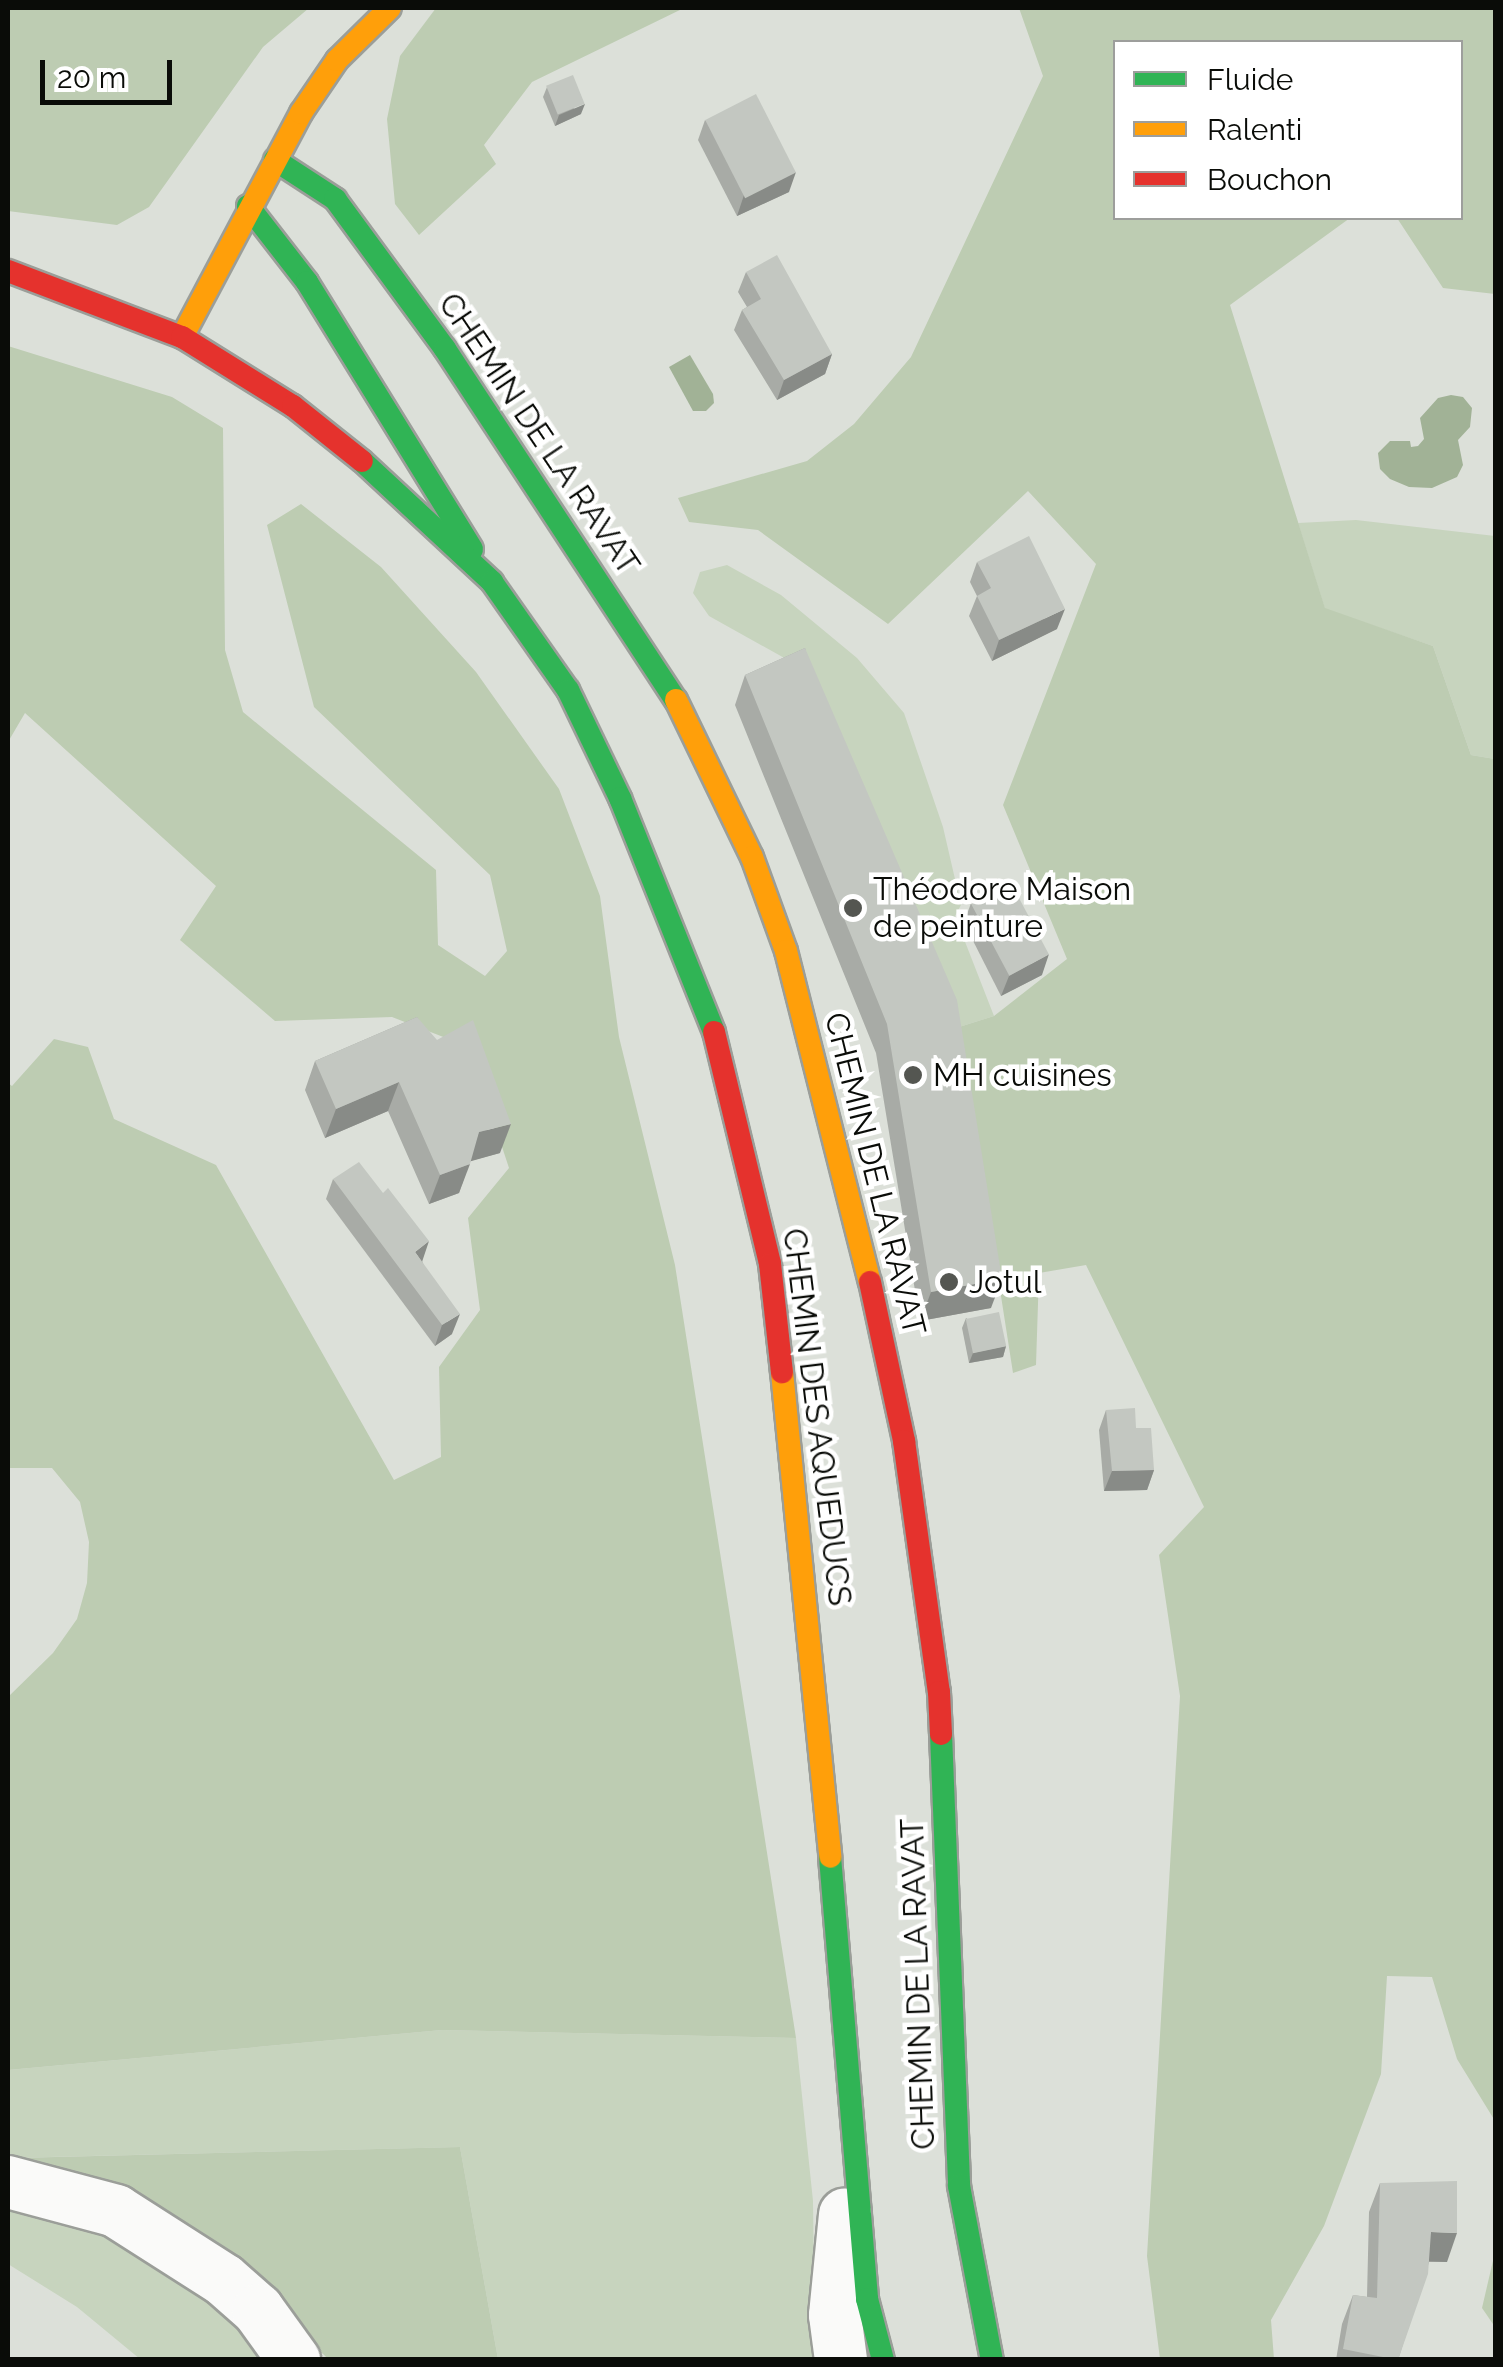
<!DOCTYPE html>
<meta charset="utf-8">
<style>
body{margin:0}
#map{position:relative;width:1503px;height:2367px;overflow:hidden;background:#dce0d9;font-family:Raleway,sans-serif}
div>[style]{position:absolute}
.green>*{inset:0;background:#c7d4be}
.forest>*{inset:0;background:#bdccb2}
.water>*{inset:0;background:#a1b296}
.roads{filter:drop-shadow(2px 0 #9b9e99) drop-shadow(-2px 0 #9b9e99) drop-shadow(0 2px #9b9e99) drop-shadow(0 -2px #9b9e99)}
.street>*{height:52px;margin:-26px;padding:0 26px;transform-origin:26px;border-radius:26px;background:#fafaf9}
.fast>*{height:22px;margin:-11px;padding:0 11px;transform-origin:11px;border-radius:11px;background:#30b455}
.slow>*{height:22px;margin:-11px;padding:0 11px;transform-origin:11px;border-radius:11px;background:#ff9f0a}
.jam>*{height:22px;margin:-11px;padding:0 11px;transform-origin:11px;border-radius:11px;background:#e5322d}
.wall>*{inset:0;background:#a8aba6}
.shaded-wall>*{inset:0;background:#888b87}
.building>*{inset:0;background:#c3c7c1;transform-origin:0 0}
.dots>*{width:28px;height:28px;translate:-50% -50%;box-sizing:border-box;border:5px solid #fff;border-radius:50%}
span{translate:-50% -50%;white-space:nowrap;text-align:center;line-height:1.15;-webkit-text-stroke:9px #fff;paint-order:stroke}
.street-label{font-size:32px;color:#0a0c08}
.poi-label{font-size:32px;color:#0a0c08}
.left{translate:0 -50%;text-align:left}
.frame{position:absolute;inset:0;border:10px solid #0a0c08;pointer-events:none}
.legend{position:absolute;left:1113px;top:40px;width:350px;height:180px;box-sizing:border-box;background:#fff;border:2px solid #9d9e9c;margin:0;padding:12px 18px;list-style:none;font-size:30px;color:#0a0c08}
.legend li{display:flex;align-items:center;gap:20px;height:50px}
.legend b{width:50px;border:2px solid #9d9e9c}
.scale{position:absolute;left:40px;top:60px;width:132px;height:45px;box-sizing:border-box;border:5px solid #0a0c08;border-top:0;padding-left:12px;font-size:30px;line-height:35px;white-space:nowrap;color:#0a0c08;-webkit-text-stroke:8px #fff;paint-order:stroke}
</style>
<div id="map">
<div class="green">
<i style="clip-path:polygon(1356px 520px,1495px 536px,1495px 759px,1471px 755px,1433px 646px,1325px 609px,1298px 523px)"></i>
<i style="clip-path:polygon(727px 565px,781px 595px,857px 658px,904px 713px,943px 827px,961px 905px,955px 916px,994px 1016px,959px 1027px,804px 669px,709px 616px,693px 593px,700px 572px)"></i>
<i style="clip-path:polygon(442px 2030px,796px 2038px,813px 2201px,815px 2359px,498px 2359px,460px 2147px,8px 2158px,8px 2070px)"></i>
<i style="clip-path:polygon(8px 2198px,98px 2224px,199px 2287px,275px 2359px,140px 2359px,77px 2307px,8px 2264px)"></i>
</div>
<div class="forest">
<i style="clip-path:polygon(8px 8px,309px 8px,263px 47px,149px 207px,117px 225px,8px 211px)"></i>
<i style="clip-path:polygon(436px 8px,684px 8px,532px 82px,484px 145px,496px 164px,419px 235px,395px 204px,387px 119px,400px 56px)"></i>
<i style="clip-path:polygon(1019px 8px,1495px 8px,1495px 294px,1443px 288px,1397px 218px,1460px 218px,1460px 42px,1116px 42px,1116px 218px,1350px 218px,1230px 305px,1325px 608px,1433px 646px,1471px 755px,1495px 759px,1495px 2121px,1457px 2059px,1432px 1977px,1387px 1976px,1381px 2074px,1324px 2226px,1271px 2320px,1274px 2359px,1160px 2359px,1147px 2256px,1180px 1696px,1159px 1555px,1204px 1507px,1086px 1265px,1039px 1273px,1036px 1365px,1013px 1373px,959px 1027px,994px 1016px,1067px 959px,1003px 805px,1096px 564px,1028px 491px,888px 624px,758px 530px,689px 522px,678px 498px,807px 461px,854px 424px,911px 357px,1043px 76px)"></i>
<i style="clip-path:polygon(8px 346px,172px 397px,223px 428px,225px 650px,243px 712px,436px 870px,438px 945px,485px 976px,507px 951px,490px 875px,314px 707px,267px 525px,301px 504px,381px 567px,476px 672px,559px 789px,600px 896px,619px 1037px,675px 1265px,796px 2038px,442px 2030px,8px 2070px,8px 1697px,53px 1653px,77px 1619px,87px 1583px,89px 1542px,80px 1502px,52px 1468px,8px 1468px,8px 1083px,12px 1086px,54px 1039px,88px 1047px,114px 1119px,216px 1165px,394px 1480px,441px 1457px,439px 1367px,480px 1310px,468px 1218px,509px 1168px,469px 1047px,392px 1017px,275px 1021px,180px 940px,216px 886px,25px 713px,8px 742px)"></i>
<i style="clip-path:polygon(460px 2147px,498px 2359px,328px 2359px,235px 2264px,15px 2158px)"></i>
<i style="clip-path:polygon(1495px 2252px,1495px 2327px,1482px 2308px)"></i>
</div>
<div class="water">
<i style="clip-path:polygon(690px 355px,713px 394px,714px 403px,706px 411px,693px 411px,669px 367px)"></i>
<i style="clip-path:polygon(1451px 395px,1463px 397px,1472px 408px,1470px 427px,1458px 440px,1463px 465px,1457px 477px,1432px 488px,1409px 487px,1390px 479px,1380px 469px,1378px 453px,1390px 441px,1410px 441px,1411px 447px,1418px 446px,1424px 439px,1420px 418px,1438px 398px)"></i>
</div>
<div class="roads">
<div class="street">
<i style="left:8px;top:2182px;width:112px;rotate:15deg"></i>
<i style="left:116px;top:2211px;width:128px;rotate:32.6deg"></i>
<i style="left:224px;top:2280px;width:45px;rotate:41.4deg"></i>
<i style="left:258px;top:2310px;width:62px;rotate:54.2deg"></i>
<i style="left:841px;top:2360px;width:45px;rotate:-97.6deg"></i>
<i style="left:835px;top:2315px;width:101px;rotate:-84.3deg"></i>
</div>
<div class="fast">
<i style="left:275px;top:160px;width:72px;rotate:33deg"></i>
<i style="left:335px;top:199px;width:186px;rotate:53.7deg"></i>
<i style="left:445px;top:349px;width:420px;rotate:56.7deg"></i>
<i style="left:248px;top:206px;width:96px;rotate:52.2deg"></i>
<i style="left:307px;top:282px;width:314px;rotate:58.3deg"></i>
<i style="left:362px;top:461px;width:178px;rotate:42.9deg"></i>
<i style="left:492px;top:582px;width:132px;rotate:54.9deg"></i>
<i style="left:568px;top:690px;width:120px;rotate:64.3deg"></i>
<i style="left:620px;top:798px;width:252px;rotate:68.1deg"></i>
<i style="left:941px;top:1734px;width:452px;rotate:87.7deg"></i>
<i style="left:959px;top:2186px;width:177px;rotate:79.3deg"></i>
<i style="left:830px;top:1857px;width:444px;rotate:85.2deg"></i>
<i style="left:867px;top:2299px;width:63px;rotate:75.3deg"></i>
</div>
<div class="slow">
<i style="left:182px;top:337px;width:254px;rotate:-62deg"></i>
<i style="left:301px;top:113px;width:64px;rotate:-55.8deg"></i>
<i style="left:337px;top:60px;width:74px;rotate:-44.5deg"></i>
<i style="left:676px;top:700px;width:174px;rotate:64.2deg"></i>
<i style="left:752px;top:857px;width:100px;rotate:70.1deg"></i>
<i style="left:786px;top:951px;width:341px;rotate:75.8deg"></i>
<i style="left:782px;top:1372px;width:487px;rotate:84.3deg"></i>
</div>
<div class="jam">
<i style="left:8px;top:271px;width:186px;rotate:20.8deg"></i>
<i style="left:182px;top:337px;width:131px;rotate:31.9deg"></i>
<i style="left:293px;top:406px;width:88px;rotate:38.6deg"></i>
<i style="left:714px;top:1032px;width:239px;rotate:76.4deg"></i>
<i style="left:770px;top:1264px;width:109px;rotate:83.7deg"></i>
<i style="left:870px;top:1282px;width:163px;rotate:77.9deg"></i>
<i style="left:904px;top:1441px;width:253px;rotate:82.1deg"></i>
<i style="left:939px;top:1692px;width:42px;rotate:87.3deg"></i>
</div>
</div>
<div class="wall">
<i style="clip-path:polygon(547px 87px,581px 114px,555px 126px,543px 97px)"></i>
<i style="clip-path:polygon(705px 120px,789px 192px,737px 216px,698px 140px)"></i>
<i style="clip-path:polygon(746px 272px,832px 354px,825px 374px,777px 400px,734px 330px,742px 310px,747px 307px,738px 292px)"></i>
<i style="clip-path:polygon(977px 562px,1057px 629px,992px 661px,969px 616px,977px 596px,970px 582px)"></i>
<i style="clip-path:polygon(805px 648px,991px 1308px,920px 1321px,876px 1053px,735px 705px,745px 675px)"></i>
<i style="clip-path:polygon(971px 903px,1042px 975px,1001px 996px,964px 923px)"></i>
<i style="clip-path:polygon(417px 1017px,500px 1153px,470px 1161px,459px 1193px,429px 1204px,388px 1111px,325px 1138px,305px 1090px,315px 1061px)"></i>
<i style="clip-path:polygon(333px 1179px,422px 1261px,452px 1334px,435px 1346px,326px 1199px)"></i>
<i style="clip-path:polygon(966px 1318px,1006px 1346px,1003px 1357px,969px 1363px,962px 1328px)"></i>
<i style="clip-path:polygon(1106px 1410px,1136px 1428px,1154px 1470px,1147px 1490px,1104px 1491px,1099px 1430px)"></i>
<i style="clip-path:polygon(1380px 2183px,1447px 2262px,1429px 2262px,1398px 2360px,1336px 2360px,1342px 2324px,1353px 2295px,1367px 2297px,1369px 2212px)"></i>
</div>
<div class="shaded-wall">
<i style="clip-path:polygon(585px 104px,581px 114px,555px 126px,559px 115px)"></i>
<i style="clip-path:polygon(796px 172px,789px 192px,737px 216px,744px 195px)"></i>
<i style="clip-path:polygon(832px 354px,825px 374px,777px 400px,784px 380px)"></i>
<i style="clip-path:polygon(1065px 609px,1057px 629px,992px 661px,999px 640px)"></i>
<i style="clip-path:polygon(1049px 954px,1042px 975px,1001px 996px,1009px 976px)"></i>
<i style="clip-path:polygon(399px 1082px,388px 1111px,325px 1138px,336px 1109px)"></i>
<i style="clip-path:polygon(511px 1124px,500px 1153px,468px 1162px,479px 1132px)"></i>
<i style="clip-path:polygon(470px 1164px,459px 1193px,429px 1204px,440px 1175px)"></i>
<i style="clip-path:polygon(429px 1241px,422px 1262px,415px 1252px)"></i>
<i style="clip-path:polygon(1002px 1279px,991px 1308px,920px 1321px,931px 1292px)"></i>
<i style="clip-path:polygon(460px 1314px,452px 1334px,435px 1346px,442px 1325px)"></i>
<i style="clip-path:polygon(1006px 1346px,1003px 1357px,969px 1363px,973px 1353px)"></i>
<i style="clip-path:polygon(1154px 1470px,1147px 1490px,1104px 1491px,1112px 1471px)"></i>
<i style="clip-path:polygon(1431px 2232px,1457px 2233px,1447px 2262px,1420px 2261px)"></i>
</div>
<div class="building">
<i style="left:573px;top:75px;width:31px;height:29px;rotate:68deg"></i>
<i style="left:756px;top:94px;width:88px;height:57px;rotate:63deg"></i>
<i style="clip-path:polygon(777px 255px,832px 354px,784px 380px,742px 310px,761px 299px,746px 272px)"></i>
<i style="clip-path:polygon(1029px 536px,1065px 609px,999px 640px,977px 596px,991px 588px,977px 562px)"></i>
<i style="clip-path:polygon(805px 648px,957px 1000px,1002px 1279px,931px 1292px,887px 1024px,745px 675px)"></i>
<i style="left:1011px;top:883px;width:81px;height:45px;rotate:62deg"></i>
<i style="clip-path:polygon(417px 1017px,437px 1040px,473px 1020px,511px 1124px,479px 1132px,470px 1164px,440px 1175px,399px 1082px,336px 1109px,315px 1061px)"></i>
<i style="clip-path:polygon(359px 1162px,383px 1193px,388px 1188px,429px 1241px,415px 1252px,460px 1314px,442px 1325px,333px 1179px)"></i>
<i style="left:999px;top:1312px;width:35px;height:34px;rotate:78deg"></i>
<i style="clip-path:polygon(1135px 1408px,1136px 1428px,1151px 1428px,1154px 1470px,1112px 1471px,1106px 1410px)"></i>
<i style="clip-path:polygon(1457px 2181px,1457px 2233px,1431px 2232px,1428px 2274px,1398px 2360px,1343px 2349px,1353px 2295px,1377px 2298px,1380px 2183px)"></i>
</div>
<div class="dots">
<i style="left:853px;top:908px;background:#545651"></i>
<i style="left:913px;top:1075px;background:#545651"></i>
<i style="left:949px;top:1282px;background:#545651"></i>
</div>
<div class="street-label">
<span style="left:539px;top:434px;rotate:56deg">CHEMIN DE LA RAVAT</span>
<span style="left:875px;top:1174px;rotate:76deg">CHEMIN DE LA RAVAT</span>
<span style="left:817px;top:1417px;rotate:83deg">CHEMIN DES AQUEDUCS</span>
<span style="left:918px;top:1984px;rotate:-92deg">CHEMIN DE LA RAVAT</span>
</div>
<div class="poi-label">
<span class="left" style="left:873px;top:908px">Théodore Maison<br>de peinture</span>
<span class="left" style="left:933px;top:1075px">MH cuisines</span>
<span class="left" style="left:969px;top:1282px">Jotul</span>
</div>
<div class="frame"></div>
<ul class="legend">
<li><b style="height:12px;background:#30b455"></b>Fluide</li>
<li><b style="height:12px;background:#ff9f0a"></b>Ralenti</li>
<li><b style="height:12px;background:#e5322d"></b>Bouchon</li>
</ul>
<div class="scale">20 m</div>
</div>
